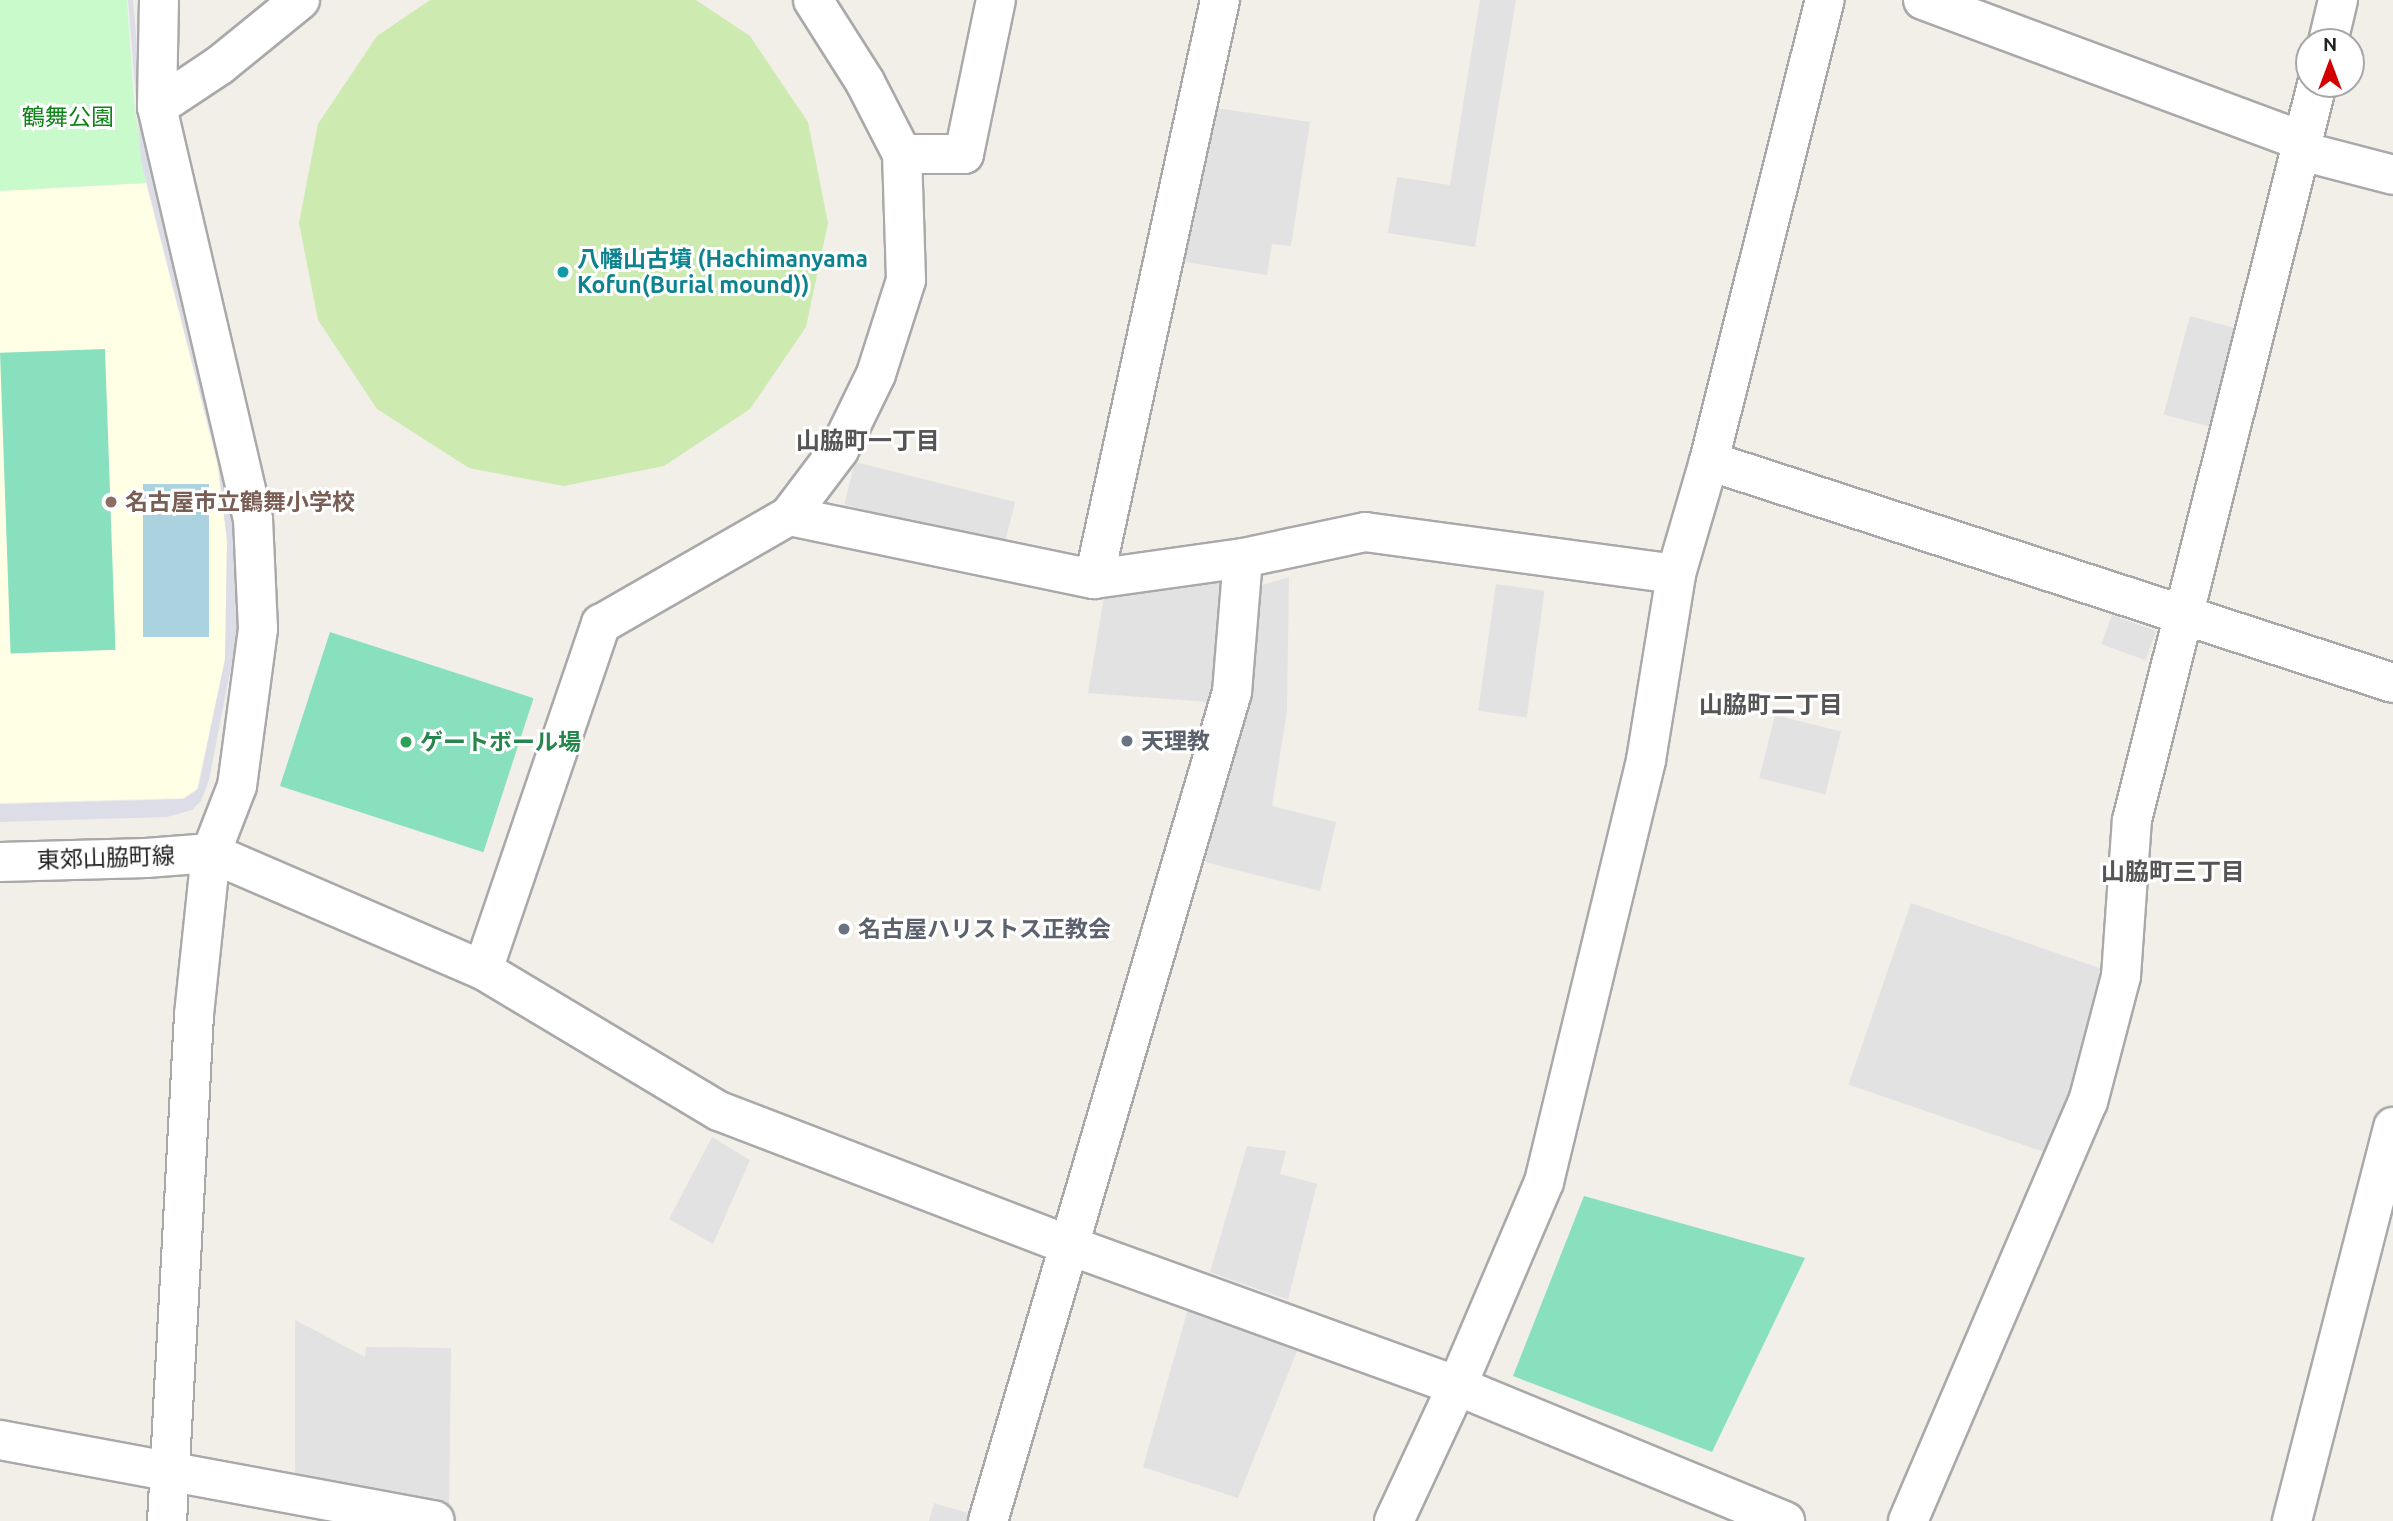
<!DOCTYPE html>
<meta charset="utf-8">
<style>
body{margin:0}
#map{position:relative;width:2393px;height:1521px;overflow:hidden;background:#f2efe9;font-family:Ubuntu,"Noto Sans JP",sans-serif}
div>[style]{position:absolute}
.education>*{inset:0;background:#ffffe5}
.grass>*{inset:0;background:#cdebb0}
.park>*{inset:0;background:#c8facc}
.pitch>*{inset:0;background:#88e0be;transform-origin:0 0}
.parking>*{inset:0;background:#e2e2e2;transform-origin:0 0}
.plaza>*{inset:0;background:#dddde8}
.water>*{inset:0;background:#aad3df;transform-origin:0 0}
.roads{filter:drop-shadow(2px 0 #a9a9a9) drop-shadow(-2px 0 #a9a9a9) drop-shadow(0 2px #a9a9a9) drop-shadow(0 -2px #a9a9a9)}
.minor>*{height:38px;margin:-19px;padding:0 19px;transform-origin:19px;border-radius:19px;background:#fff}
.dots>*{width:19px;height:19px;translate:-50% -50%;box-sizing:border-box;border:4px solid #fff;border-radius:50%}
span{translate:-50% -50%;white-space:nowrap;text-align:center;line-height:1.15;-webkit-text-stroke:6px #fff;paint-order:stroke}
.park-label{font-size:23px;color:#0c8416}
.culture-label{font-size:23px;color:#0d838f;font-weight:700}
.left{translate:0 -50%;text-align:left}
.education-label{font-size:23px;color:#785e54;font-weight:700}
.worship-label{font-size:23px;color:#5b616d;font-weight:700}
.leisure-label{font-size:23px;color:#27864d;font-weight:700}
.street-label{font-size:23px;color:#222}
.neighbourhood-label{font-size:24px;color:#555;font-weight:700}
.north{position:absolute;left:2295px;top:28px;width:70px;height:70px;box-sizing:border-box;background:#fff;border:2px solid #a7a7a7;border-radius:50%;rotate:0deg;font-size:19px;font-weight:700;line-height:28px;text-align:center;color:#222}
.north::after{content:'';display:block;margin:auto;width:24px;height:32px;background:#d40000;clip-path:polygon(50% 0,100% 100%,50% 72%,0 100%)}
</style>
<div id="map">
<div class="education">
<i style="clip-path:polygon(146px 183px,217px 464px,227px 541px,225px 659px,197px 789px,183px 798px,0 803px,0 191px)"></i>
</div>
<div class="grass">
<i style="clip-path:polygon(430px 0,696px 0,750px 36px,808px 122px,828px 223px,806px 327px,750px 409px,664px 466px,564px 486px,469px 468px,377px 409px,318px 320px,299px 223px,318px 124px,377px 36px)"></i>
</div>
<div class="park">
<i style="clip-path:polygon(0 0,127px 0,134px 103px,146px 183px,0 191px)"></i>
</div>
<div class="pitch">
<i style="left:105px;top:349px;width:301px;height:105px;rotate:88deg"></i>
<i style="left:330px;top:632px;width:214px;height:162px;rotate:18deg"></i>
<i style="clip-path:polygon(1584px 1196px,1805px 1258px,1712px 1452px,1513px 1376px)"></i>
</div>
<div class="parking">
<i style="clip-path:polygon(1480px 0,1516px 0,1475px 247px,1388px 233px,1397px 177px,1450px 185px)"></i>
<i style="clip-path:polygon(1210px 107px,1310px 122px,1291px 246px,1272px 244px,1267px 275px,1185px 262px)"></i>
<i style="left:2190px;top:316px;width:60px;height:102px;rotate:15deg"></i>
<i style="left:855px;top:462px;width:165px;height:44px;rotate:14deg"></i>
<i style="clip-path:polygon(1230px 575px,1223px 703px,1088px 693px,1105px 591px)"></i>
<i style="clip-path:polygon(1289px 577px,1287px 711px,1272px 806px,1336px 822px,1320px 891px,1205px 862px,1246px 701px,1256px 587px)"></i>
<i style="left:1496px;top:584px;width:49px;height:128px;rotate:8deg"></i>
<i style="left:2112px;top:615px;width:47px;height:31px;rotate:20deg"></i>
<i style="left:1775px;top:715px;width:68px;height:65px;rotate:14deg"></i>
<i style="left:1911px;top:903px;width:214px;height:192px;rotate:19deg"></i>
<i style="clip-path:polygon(712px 1137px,750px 1160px,713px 1244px,669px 1219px)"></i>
<i style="clip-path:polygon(1247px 1146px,1286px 1151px,1280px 1174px,1317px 1184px,1288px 1300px,1210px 1272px)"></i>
<i style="clip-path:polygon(1192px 1295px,1303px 1336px,1238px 1498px,1143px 1467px)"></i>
<i style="clip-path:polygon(295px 1320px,365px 1357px,366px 1347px,451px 1348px,449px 1516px,295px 1481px)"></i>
<i style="clip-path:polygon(934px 1503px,971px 1514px,969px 1521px,929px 1521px)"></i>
</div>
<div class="plaza">
<i style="clip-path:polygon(128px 0,133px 0,142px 103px,219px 434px,237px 534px,238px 631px,209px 780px,201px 801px,192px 810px,167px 817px,0 822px,0 804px,184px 799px,198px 789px,225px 659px,227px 541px,218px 464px,141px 161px)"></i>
</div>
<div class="water">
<i style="left:143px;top:484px;width:66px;height:153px"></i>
</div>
<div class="roads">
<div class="minor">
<i style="left:159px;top:0;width:107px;rotate:91.1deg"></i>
<i style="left:157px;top:107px;width:423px;rotate:76.9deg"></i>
<i style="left:253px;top:519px;width:110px;rotate:87.4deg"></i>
<i style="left:258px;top:629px;width:158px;rotate:97.6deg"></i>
<i style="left:237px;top:786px;width:72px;rotate:111.2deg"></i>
<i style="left:211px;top:853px;width:163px;rotate:96deg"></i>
<i style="left:194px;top:1015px;width:507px;rotate:93.05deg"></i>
<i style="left:1923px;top:0;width:405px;rotate:20.4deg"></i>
<i style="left:2328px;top:42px;width:43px;rotate:-76.6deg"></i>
<i style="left:157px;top:107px;width:76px;rotate:-33.7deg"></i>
<i style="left:220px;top:65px;width:103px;rotate:-39.1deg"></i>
<i style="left:2301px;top:151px;width:95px;rotate:14.6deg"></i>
<i style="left:902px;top:154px;width:62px"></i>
<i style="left:964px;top:154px;width:157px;rotate:-78.3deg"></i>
<i style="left:1709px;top:461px;width:719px;rotate:17.98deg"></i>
<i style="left:789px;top:516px;width:311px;rotate:11.7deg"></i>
<i style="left:1094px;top:579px;width:150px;rotate:-8deg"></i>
<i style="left:1243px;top:558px;width:125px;rotate:-12deg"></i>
<i style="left:1365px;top:532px;width:314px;rotate:7.7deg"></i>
<i style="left:1094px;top:579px;width:593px;rotate:-77.72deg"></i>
<i style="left:0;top:862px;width:146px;rotate:-1.6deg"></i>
<i style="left:146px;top:858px;width:65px;rotate:-4.4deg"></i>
<i style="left:211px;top:853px;width:296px;rotate:23.3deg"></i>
<i style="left:483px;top:970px;width:275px;rotate:30.9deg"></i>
<i style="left:719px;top:1111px;width:374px;rotate:21deg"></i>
<i style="left:1068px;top:1245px;width:414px;rotate:19.9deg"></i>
<i style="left:1457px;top:1386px;width:355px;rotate:22.4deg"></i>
<i style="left:483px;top:970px;width:366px;rotate:-71.2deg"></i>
<i style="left:601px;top:624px;width:217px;rotate:-29.9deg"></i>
<i style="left:789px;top:516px;width:83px;rotate:-52.9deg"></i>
<i style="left:839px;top:450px;width:85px;rotate:-64deg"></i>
<i style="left:876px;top:374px;width:99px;rotate:-72.3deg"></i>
<i style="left:906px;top:280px;width:126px;rotate:-91.8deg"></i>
<i style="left:902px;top:154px;width:81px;rotate:-117.2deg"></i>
<i style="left:865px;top:82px;width:97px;rotate:-122.4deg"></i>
<i style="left:0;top:1440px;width:442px;rotate:10.5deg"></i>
<i style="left:988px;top:1521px;width:864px;rotate:-73.6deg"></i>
<i style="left:1232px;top:692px;width:134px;rotate:-85.3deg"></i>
<i style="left:1394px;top:1521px;width:149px;rotate:-65deg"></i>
<i style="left:1457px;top:1386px;width:222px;rotate:-66.9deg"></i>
<i style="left:1544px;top:1182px;width:434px;rotate:-76.4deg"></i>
<i style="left:1646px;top:760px;width:188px;rotate:-80.8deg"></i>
<i style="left:1676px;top:574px;width:118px;rotate:-73.7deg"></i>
<i style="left:1709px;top:461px;width:475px;rotate:-75.9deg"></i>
<i style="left:1908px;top:1521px;width:456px;rotate:-66.8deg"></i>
<i style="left:2088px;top:1102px;width:130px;rotate:-75.3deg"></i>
<i style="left:2121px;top:976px;width:156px;rotate:-86deg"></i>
<i style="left:2132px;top:820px;width:759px;rotate:-75.89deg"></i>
<i style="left:2292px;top:1521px;width:407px;rotate:-75.6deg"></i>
</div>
</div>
<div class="dots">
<i style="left:563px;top:272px;background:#0f9aa8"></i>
<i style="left:111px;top:502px;background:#8d6e63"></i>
<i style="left:1127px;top:741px;background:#6b7280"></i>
<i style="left:406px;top:742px;background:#2e9e5b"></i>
<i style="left:844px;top:929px;background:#6b7280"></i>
</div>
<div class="park-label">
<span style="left:68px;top:117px">鶴舞公園</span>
</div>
<div class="culture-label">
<span class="left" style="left:577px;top:272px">八幡山古墳 (Hachimanyama<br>Kofun(Burial mound))</span>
</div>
<div class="education-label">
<span class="left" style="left:125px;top:502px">名古屋市立鶴舞小学校</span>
</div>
<div class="worship-label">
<span class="left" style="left:1141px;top:741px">天理教</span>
<span class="left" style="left:858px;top:929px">名古屋ハリストス正教会</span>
</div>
<div class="leisure-label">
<span class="left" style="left:420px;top:742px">ゲートボール場</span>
</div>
<div class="street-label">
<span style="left:106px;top:858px;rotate:-2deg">東郊山脇町線</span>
</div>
<div class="neighbourhood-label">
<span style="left:868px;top:441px">山脇町一丁目</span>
<span style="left:1771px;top:705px">山脇町二丁目</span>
<span style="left:2173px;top:872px">山脇町三丁目</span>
</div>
<div class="north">N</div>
</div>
